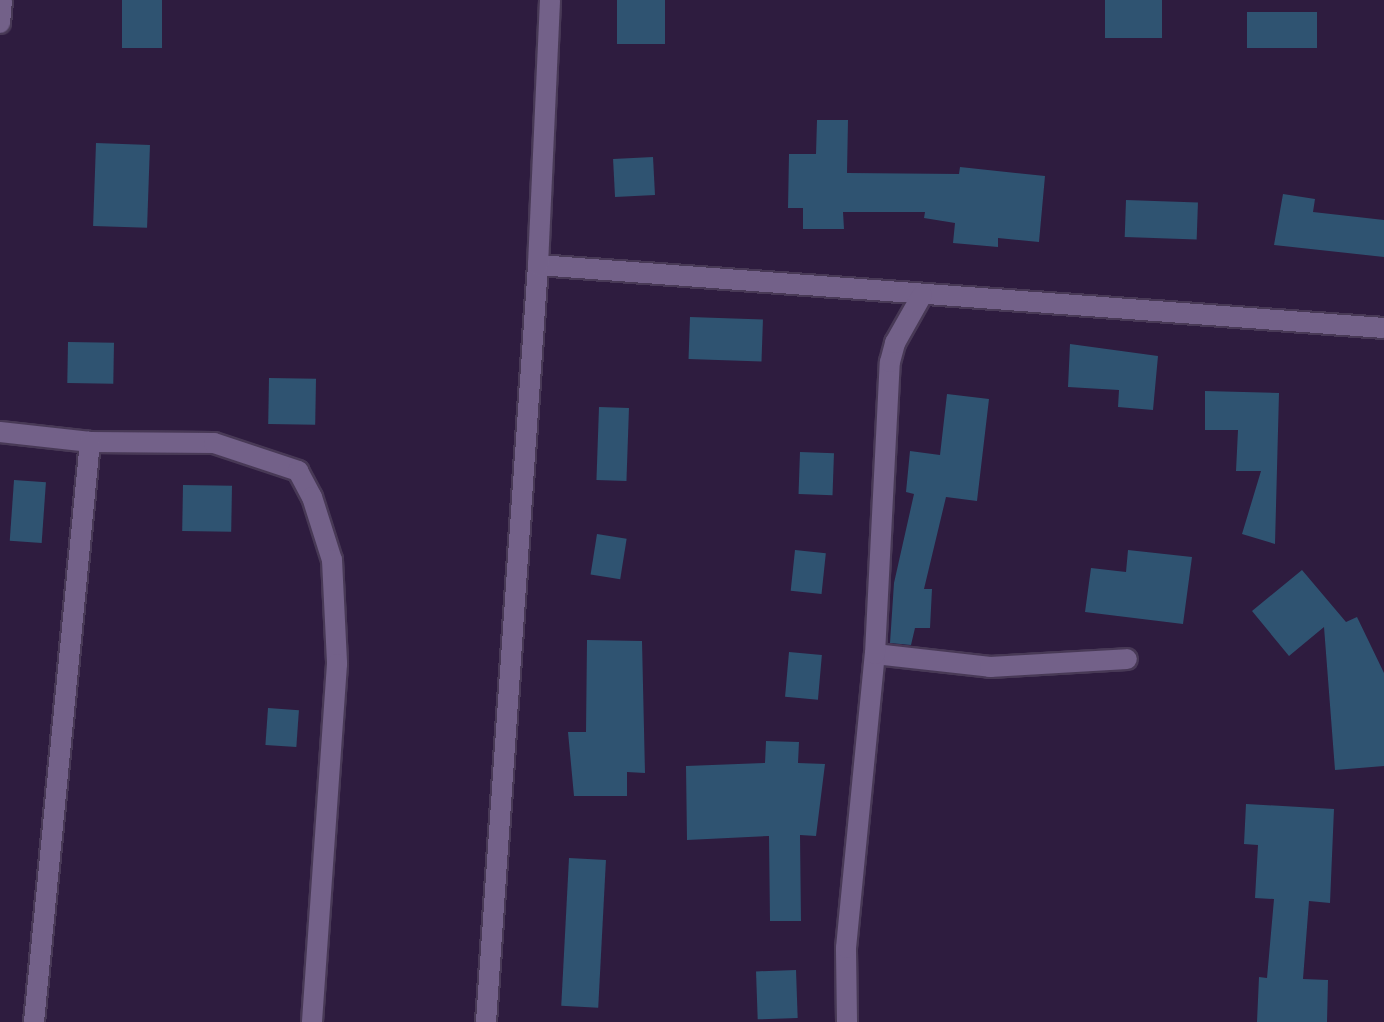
<!DOCTYPE html>
<style>
body{margin:0}
#map{position:relative;width:1384px;height:1022px;overflow:hidden;background:#2e1c3f;font-family:"Sofia Sans Condensed",sans-serif}
div>[style]{position:absolute}
.building>*{inset:0;background:#2f5371;transform-origin:0 0}
.roads{filter:drop-shadow(2px 0 #483956) drop-shadow(-2px 0 #483956) drop-shadow(0 2px #483956) drop-shadow(0 -2px #483956)}
.minor>*{height:20px;margin:-10px;padding:0 10px;transform-origin:10px;border-radius:10px;background:#736189}
span{translate:-50% -50%;white-space:nowrap;text-align:center;line-height:1.15;-webkit-text-stroke:8px #130b1a;paint-order:stroke}
</style>
<div id="map">
<div class="building">
<i style="left:122px;top:0;width:40px;height:48px"></i>
<i style="left:617px;top:0;width:48px;height:44px"></i>
<i style="left:1105px;top:0;width:57px;height:38px"></i>
<i style="left:1247px;top:12px;width:70px;height:36px"></i>
<i style="clip-path:polygon(817px 120px,848px 120px,847px 173px,959px 174px,960px 167px,1045px 176px,1039px 242px,998px 238px,998px 247px,953px 243px,955px 223px,924px 218px,925px 212px,843px 212px,844px 229px,803px 229px,803px 208px,788px 208px,789px 154px,816px 154px)"></i>
<i style="left:96px;top:143px;width:54px;height:83px;rotate:2deg"></i>
<i style="left:653px;top:157px;width:38px;height:40px;rotate:87deg"></i>
<i style="clip-path:polygon(1283px 194px,1315px 199px,1313px 212px,1384px 220px,1384px 257px,1274px 245px)"></i>
<i style="left:1126px;top:200px;width:72px;height:37px;rotate:2deg"></i>
<i style="left:690px;top:317px;width:73px;height:42px;rotate:2deg"></i>
<i style="left:68px;top:342px;width:46px;height:41px;rotate:1deg"></i>
<i style="clip-path:polygon(1070px 344px,1158px 356px,1153px 410px,1118px 407px,1119px 390px,1068px 387px)"></i>
<i style="left:269px;top:378px;width:47px;height:46px;rotate:1deg"></i>
<i style="clip-path:polygon(1205px 391px,1279px 393px,1275px 544px,1242px 534px,1261px 471px,1236px 471px,1238px 430px,1205px 430px)"></i>
<i style="clip-path:polygon(947px 394px,989px 399px,977px 501px,946px 497px,924px 589px,932px 589px,930px 628px,915px 628px,911px 645px,890px 643px,894px 583px,914px 494px,906px 492px,910px 451px,940px 455px)"></i>
<i style="left:599px;top:407px;width:30px;height:73px;rotate:2deg"></i>
<i style="left:800px;top:452px;width:34px;height:42px;rotate:2deg"></i>
<i style="left:14px;top:480px;width:32px;height:61px;rotate:4deg"></i>
<i style="left:183px;top:485px;width:49px;height:46px;rotate:1deg"></i>
<i style="left:597px;top:534px;width:30px;height:41px;rotate:9deg"></i>
<i style="left:795px;top:550px;width:31px;height:41px;rotate:6deg"></i>
<i style="clip-path:polygon(1128px 550px,1192px 557px,1183px 624px,1085px 612px,1091px 568px,1126px 572px)"></i>
<i style="clip-path:polygon(1302px 570px,1346px 622px,1357px 617px,1384px 673px,1384px 766px,1335px 770px,1324px 627px,1289px 656px,1252px 611px)"></i>
<i style="clip-path:polygon(587px 640px,642px 641px,645px 773px,627px 772px,627px 796px,574px 796px,568px 732px,586px 732px)"></i>
<i style="left:789px;top:652px;width:33px;height:45px;rotate:5deg"></i>
<i style="left:268px;top:708px;width:31px;height:37px;rotate:4deg"></i>
<i style="clip-path:polygon(766px 741px,799px 742px,798px 763px,825px 764px,816px 836px,800px 835px,801px 921px,770px 921px,769px 836px,687px 840px,686px 766px,765px 763px)"></i>
<i style="clip-path:polygon(1246px 804px,1334px 809px,1330px 903px,1309px 901px,1303px 979px,1328px 980px,1327px 1022px,1257px 1022px,1259px 977px,1267px 978px,1274px 899px,1255px 898px,1258px 845px,1244px 844px)"></i>
<i style="left:569px;top:858px;width:37px;height:148px;rotate:3deg"></i>
<i style="left:796px;top:970px;width:48px;height:40px;rotate:88deg"></i>
</div>
<div class="roads">
<div class="minor">
<i style="left:0;top:23px;width:23px;rotate:-85deg"></i>
<i style="left:538px;top:265px;width:848px;rotate:4.26deg"></i>
<i style="left:0;top:432px;width:91px;rotate:6.3deg"></i>
<i style="left:90px;top:442px;width:124px;rotate:0.5deg"></i>
<i style="left:214px;top:443px;width:89px;rotate:18.4deg"></i>
<i style="left:298px;top:471px;width:30px;rotate:62deg"></i>
<i style="left:312px;top:497px;width:66px;rotate:72.4deg"></i>
<i style="left:332px;top:560px;width:104px;rotate:87.2deg"></i>
<i style="left:337px;top:664px;width:359px;rotate:94deg"></i>
<i style="left:875px;top:654px;width:116px;rotate:6.4deg"></i>
<i style="left:990px;top:667px;width:137px;rotate:-3.3deg"></i>
<i style="left:34px;top:1022px;width:583px;rotate:-84.49deg"></i>
<i style="left:486px;top:1022px;width:759px;rotate:-86.07deg"></i>
<i style="left:538px;top:265px;width:265px;rotate:-87.4deg"></i>
<i style="left:847px;top:1022px;width:74px;rotate:-90.8deg"></i>
<i style="left:846px;top:948px;width:295px;rotate:-84.4deg"></i>
<i style="left:875px;top:654px;width:292px;rotate:-87.1deg"></i>
<i style="left:890px;top:362px;width:20px;rotate:-75deg"></i>
<i style="left:895px;top:343px;width:55px;rotate:-60.6deg"></i>
</div>
</div>
</div>
